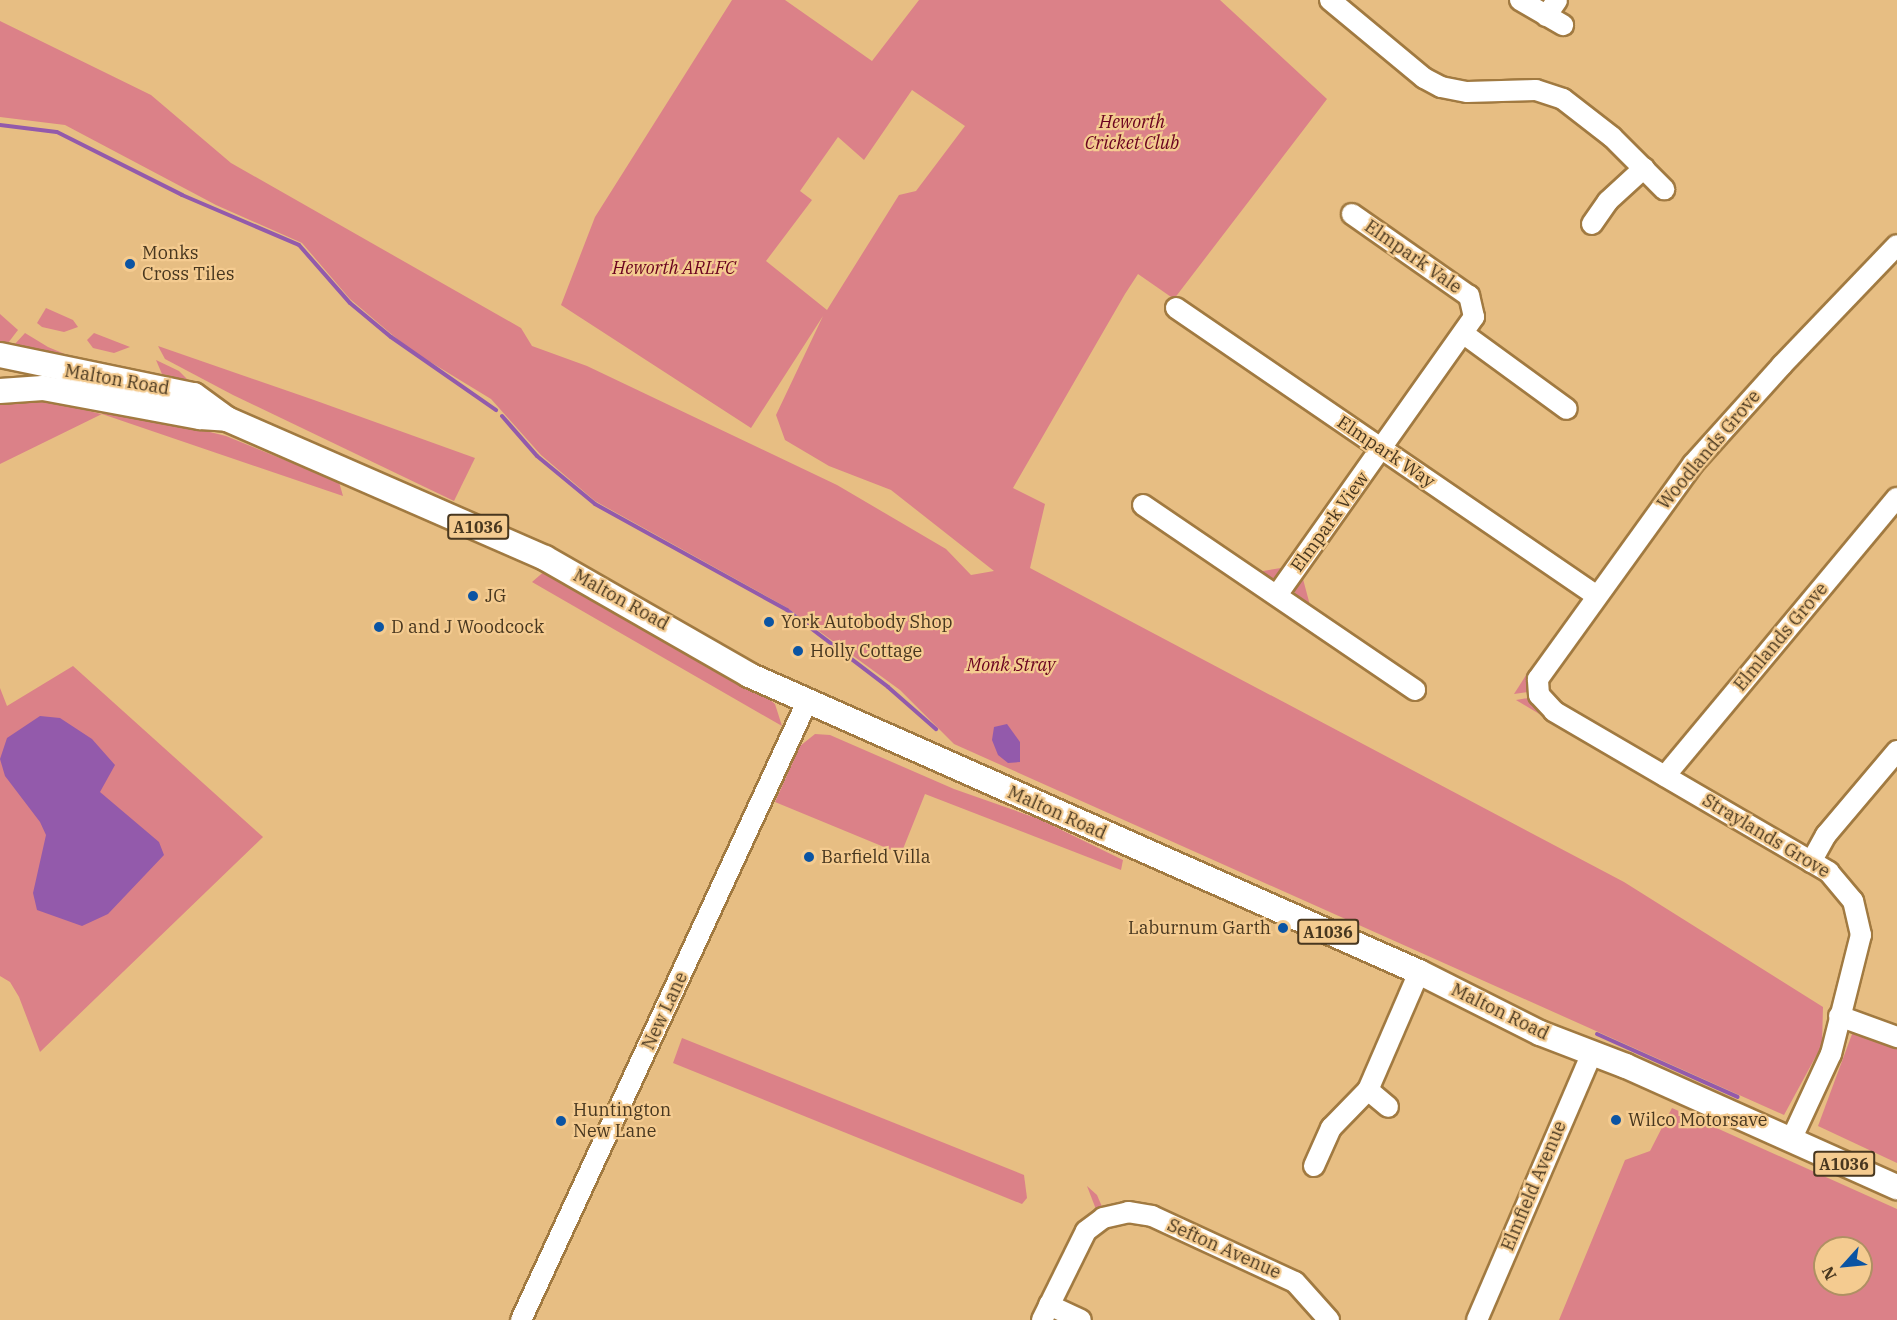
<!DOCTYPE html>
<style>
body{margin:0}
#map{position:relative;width:1897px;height:1320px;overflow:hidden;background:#e7be83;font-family:"IBM Plex Serif",serif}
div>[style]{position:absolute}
.green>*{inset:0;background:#db8188}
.water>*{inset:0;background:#935aab}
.stream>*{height:4px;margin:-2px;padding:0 2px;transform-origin:2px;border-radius:2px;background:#935aab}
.roads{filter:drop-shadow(2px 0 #a17a41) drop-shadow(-2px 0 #a17a41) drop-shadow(0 2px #a17a41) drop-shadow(0 -2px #a17a41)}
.minor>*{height:20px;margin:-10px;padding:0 10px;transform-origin:10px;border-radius:10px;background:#fff}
.major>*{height:24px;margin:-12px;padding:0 12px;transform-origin:12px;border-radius:12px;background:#fff}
.dots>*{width:16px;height:16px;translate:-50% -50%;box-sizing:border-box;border:3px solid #f4cb90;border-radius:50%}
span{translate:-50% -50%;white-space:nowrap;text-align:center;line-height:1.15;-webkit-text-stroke:4.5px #f4cb90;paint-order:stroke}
.shield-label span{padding:2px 4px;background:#f4cb90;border:2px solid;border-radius:4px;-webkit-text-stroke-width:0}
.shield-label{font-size:16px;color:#48371f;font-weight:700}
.park-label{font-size:18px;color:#6a021f;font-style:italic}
.poi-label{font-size:18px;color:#48371f}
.left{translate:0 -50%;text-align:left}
.right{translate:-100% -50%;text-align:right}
.street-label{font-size:18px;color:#48371f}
.north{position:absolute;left:1813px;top:1236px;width:60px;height:60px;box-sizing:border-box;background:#f4cb90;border:2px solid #af9063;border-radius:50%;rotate:243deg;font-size:16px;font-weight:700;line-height:24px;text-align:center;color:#48371f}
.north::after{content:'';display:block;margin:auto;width:21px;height:27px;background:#0b54a3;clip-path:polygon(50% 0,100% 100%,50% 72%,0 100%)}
</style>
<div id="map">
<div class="green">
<i style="clip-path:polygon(evenodd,732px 0,785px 0,872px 61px,919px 0,1220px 0,1327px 99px,1174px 299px,1138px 274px,1125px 294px,1013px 488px,1045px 504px,1030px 568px,1624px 882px,1823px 1007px,1822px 1045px,1784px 1115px,954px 744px,900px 690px,786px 607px,595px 501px,541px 455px,491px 399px,409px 349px,350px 299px,302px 243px,216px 205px,65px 125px,0 117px,0 21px,151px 95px,231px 163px,521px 328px,532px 346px,587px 366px,837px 485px,946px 549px,971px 575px,994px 571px,891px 490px,829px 466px,785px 440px,776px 415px,823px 316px,751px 428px,561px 305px,595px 217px,732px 0,912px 90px,965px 126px,916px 191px,899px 195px,827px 310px,766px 261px,812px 200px,800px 191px,838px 137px,864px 160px,912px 90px)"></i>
<i style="clip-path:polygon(46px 308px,73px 320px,78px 327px,64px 332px,42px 327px,37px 323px)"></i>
<i style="clip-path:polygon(0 314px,18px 330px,8px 343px,0 341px)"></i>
<i style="clip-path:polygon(25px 333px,48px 347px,84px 362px,57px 360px,14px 345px)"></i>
<i style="clip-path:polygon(94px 333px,130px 347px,114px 353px,93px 348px,87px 340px)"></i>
<i style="clip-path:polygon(158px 346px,314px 400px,475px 458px,454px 501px,233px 395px,165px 359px)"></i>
<i style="clip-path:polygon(156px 360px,179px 371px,189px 381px,162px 374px)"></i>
<i style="clip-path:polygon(30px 396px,101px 414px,114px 408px,226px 436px,339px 482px,343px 496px,102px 414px,0 464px,0 402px)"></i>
<i style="clip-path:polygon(1287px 567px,1303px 579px,1311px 609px,1297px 600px,1294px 589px,1280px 579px,1268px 580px,1257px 572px)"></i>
<i style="clip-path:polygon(547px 569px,578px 585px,596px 603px,659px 631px,744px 678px,775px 704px,782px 726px,532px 582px)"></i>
<i style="clip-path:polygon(73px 666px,263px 837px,40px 1052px,19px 997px,10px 982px,0 976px,0 688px,7px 706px)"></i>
<i style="clip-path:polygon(1528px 672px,1528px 692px,1514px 694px)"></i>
<i style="clip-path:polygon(1534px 697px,1553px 719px,1551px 721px,1516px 700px)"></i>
<i style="clip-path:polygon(815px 734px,830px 735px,954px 789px,1039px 819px,1123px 860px,1121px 870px,925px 794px,901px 854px,775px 802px,800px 746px)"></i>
<i style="clip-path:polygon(1855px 1026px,1897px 1042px,1897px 1163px,1818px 1126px)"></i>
<i style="clip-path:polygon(682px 1038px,1024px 1175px,1027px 1198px,1022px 1204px,673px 1063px)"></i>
<i style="clip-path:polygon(evenodd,1672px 1108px,1897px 1209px,1897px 1320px,1559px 1320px,1625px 1160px,1650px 1151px,1672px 1108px,1825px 1248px,1861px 1248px,1861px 1284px,1825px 1284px,1825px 1248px)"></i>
<i style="clip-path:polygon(1087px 1186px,1097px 1195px,1103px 1209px,1097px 1212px)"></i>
</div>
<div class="water">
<i style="clip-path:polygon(40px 716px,60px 718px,92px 739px,115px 765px,100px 792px,159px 842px,164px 855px,108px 914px,82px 926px,37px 910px,33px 893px,46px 835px,40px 822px,5px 776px,0 759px,7px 738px)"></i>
<i style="clip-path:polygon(1007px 724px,1020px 742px,1020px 762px,1008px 763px,998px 755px,992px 740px,994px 727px)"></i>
</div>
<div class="stream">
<i style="left:0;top:125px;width:57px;rotate:7deg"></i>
<i style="left:57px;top:132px;width:140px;rotate:26.7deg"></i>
<i style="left:182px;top:195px;width:127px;rotate:23.1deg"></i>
<i style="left:299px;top:245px;width:77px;rotate:48.7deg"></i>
<i style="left:350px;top:303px;width:53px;rotate:39.7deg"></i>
<i style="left:391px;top:337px;width:128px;rotate:34.8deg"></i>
<i style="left:502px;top:416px;width:53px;rotate:48.8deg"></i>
<i style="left:537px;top:456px;width:75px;rotate:39.6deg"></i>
<i style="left:595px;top:504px;width:219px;rotate:28.9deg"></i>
<i style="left:787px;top:610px;width:127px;rotate:37.3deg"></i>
<i style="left:888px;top:687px;width:64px;rotate:41.2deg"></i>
<i style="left:1597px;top:1034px;width:154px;rotate:24.1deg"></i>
</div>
<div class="roads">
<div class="minor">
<i style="left:1330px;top:0;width:122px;rotate:39.7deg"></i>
<i style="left:1424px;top:78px;width:19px;rotate:28deg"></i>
<i style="left:1441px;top:87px;width:26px;rotate:11deg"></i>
<i style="left:1467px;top:92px;width:69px;rotate:-1.7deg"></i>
<i style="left:1536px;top:90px;width:28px;rotate:18deg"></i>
<i style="left:1563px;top:99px;width:62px;rotate:37.8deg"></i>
<i style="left:1612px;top:137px;width:74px;rotate:45deg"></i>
<i style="left:1520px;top:0;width:50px;rotate:30.2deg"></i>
<i style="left:1546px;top:16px;width:19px;rotate:-55deg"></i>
<i style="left:1592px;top:224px;width:28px;rotate:-55deg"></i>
<i style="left:1608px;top:201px;width:49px;rotate:-42.5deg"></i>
<i style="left:1176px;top:308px;width:510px;rotate:34.38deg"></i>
<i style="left:1464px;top:334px;width:127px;rotate:36.1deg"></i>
<i style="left:1143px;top:505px;width:329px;rotate:34.2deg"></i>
<i style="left:1277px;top:595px;width:341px;rotate:-54.7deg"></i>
<i style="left:1474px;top:317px;width:22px;rotate:-103deg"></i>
<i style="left:1469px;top:296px;width:143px;rotate:-145deg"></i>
<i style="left:1665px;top:776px;width:362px;rotate:-50.2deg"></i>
<i style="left:1811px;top:862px;width:31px;rotate:-61deg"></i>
<i style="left:1826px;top:835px;width:110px;rotate:-49.8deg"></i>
<i style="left:1839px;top:1016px;width:62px;rotate:19.9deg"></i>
<i style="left:1368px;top:1090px;width:129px;rotate:-66.6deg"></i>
<i style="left:1791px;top:1140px;width:95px;rotate:-65.1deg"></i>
<i style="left:1831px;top:1054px;width:123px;rotate:-75.9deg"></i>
<i style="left:1861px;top:935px;width:35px;rotate:-103deg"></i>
<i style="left:1853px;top:901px;width:38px;rotate:-130deg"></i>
<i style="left:1829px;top:872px;width:319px;rotate:-149.7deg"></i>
<i style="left:1554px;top:711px;width:22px;rotate:-133deg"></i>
<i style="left:1539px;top:695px;width:16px;rotate:-94deg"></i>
<i style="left:1538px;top:679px;width:265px;rotate:-54.2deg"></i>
<i style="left:1693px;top:464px;width:133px;rotate:-48deg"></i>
<i style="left:1782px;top:365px;width:166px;rotate:-46.2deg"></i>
<i style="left:1314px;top:1166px;width:42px;rotate:-65.9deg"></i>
<i style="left:1331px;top:1128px;width:53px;rotate:-45.8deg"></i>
<i style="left:1368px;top:1090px;width:26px;rotate:40deg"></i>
<i style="left:1049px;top:1305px;width:35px;rotate:25deg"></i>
<i style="left:521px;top:1320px;width:681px;rotate:-65.17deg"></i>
<i style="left:1042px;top:1320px;width:99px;rotate:-63.7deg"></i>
<i style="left:1086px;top:1231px;width:21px;rotate:-37deg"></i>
<i style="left:1103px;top:1218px;width:26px;rotate:-13deg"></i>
<i style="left:1128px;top:1212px;width:24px;rotate:9deg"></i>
<i style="left:1152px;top:1216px;width:157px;rotate:24.8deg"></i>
<i style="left:1295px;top:1282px;width:51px;rotate:48.2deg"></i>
<i style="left:1477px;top:1320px;width:291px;rotate:-66.7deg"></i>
</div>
<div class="major">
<i style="left:0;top:355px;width:198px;rotate:11.7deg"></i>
<i style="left:194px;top:395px;width:41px;rotate:36deg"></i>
<i style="left:227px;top:419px;width:347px;rotate:23.6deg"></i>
<i style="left:545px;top:558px;width:235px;rotate:29.8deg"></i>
<i style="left:749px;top:675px;width:733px;rotate:23.91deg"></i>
<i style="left:1419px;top:972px;width:136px;rotate:26.8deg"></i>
<i style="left:1540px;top:1033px;width:92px;rotate:21deg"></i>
<i style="left:1626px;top:1066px;width:297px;rotate:24.1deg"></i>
<i style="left:0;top:391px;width:43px;rotate:-4deg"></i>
<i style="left:43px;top:388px;width:160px;rotate:10.5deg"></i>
<i style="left:200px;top:417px;width:27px;rotate:4deg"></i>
</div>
</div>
<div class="dots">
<i style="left:130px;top:264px;background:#0b54a3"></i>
<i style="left:473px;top:596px;background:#0b54a3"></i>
<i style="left:769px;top:622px;background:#0b54a3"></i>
<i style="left:379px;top:627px;background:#0b54a3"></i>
<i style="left:798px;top:651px;background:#0b54a3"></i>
<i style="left:809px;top:857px;background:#0b54a3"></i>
<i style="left:1283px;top:928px;background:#0b54a3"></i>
<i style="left:1616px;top:1120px;background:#0b54a3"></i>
<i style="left:561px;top:1121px;background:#0b54a3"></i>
</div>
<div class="shield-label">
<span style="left:478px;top:527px">A1036</span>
<span style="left:1328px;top:932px">A1036</span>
<span style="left:1844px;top:1164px">A1036</span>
</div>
<div class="park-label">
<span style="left:1132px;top:133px">Heworth<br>Cricket Club</span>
<span style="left:674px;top:268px">Heworth ARLFC</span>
<span style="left:1011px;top:665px">Monk Stray</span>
</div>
<div class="poi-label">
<span class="left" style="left:142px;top:264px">Monks<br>Cross Tiles</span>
<span class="left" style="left:485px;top:596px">JG</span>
<span class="left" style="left:781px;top:622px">York Autobody Shop</span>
<span class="left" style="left:391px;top:627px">D and J Woodcock</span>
<span class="left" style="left:810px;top:651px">Holly Cottage</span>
<span class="left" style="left:821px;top:857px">Barfield Villa</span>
<span class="right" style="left:1271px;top:928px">Laburnum Garth</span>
<span class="left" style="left:573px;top:1121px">Huntington<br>New Lane</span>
<span class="left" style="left:1628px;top:1120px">Wilco Motorsave</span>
</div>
<div class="street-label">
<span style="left:1413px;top:257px;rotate:35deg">Elmpark Vale</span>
<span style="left:117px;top:380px;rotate:10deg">Malton Road</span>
<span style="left:1709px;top:450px;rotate:-50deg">Woodlands Grove</span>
<span style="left:1386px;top:452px;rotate:34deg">Elmpark Way</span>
<span style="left:1330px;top:522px;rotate:-54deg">Elmpark View</span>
<span style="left:621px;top:600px;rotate:29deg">Malton Road</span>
<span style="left:1781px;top:637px;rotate:-50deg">Elmlands Grove</span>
<span style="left:1057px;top:813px;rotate:24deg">Malton Road</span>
<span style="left:1766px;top:836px;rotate:31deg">Straylands Grove</span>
<span style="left:665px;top:1011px;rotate:-65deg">New Lane</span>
<span style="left:1500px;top:1012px;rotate:26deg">Malton Road</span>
<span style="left:1534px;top:1186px;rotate:-67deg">Elmfield Avenue</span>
<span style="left:1224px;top:1249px;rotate:24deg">Sefton Avenue</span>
</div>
<div class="north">N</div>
</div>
